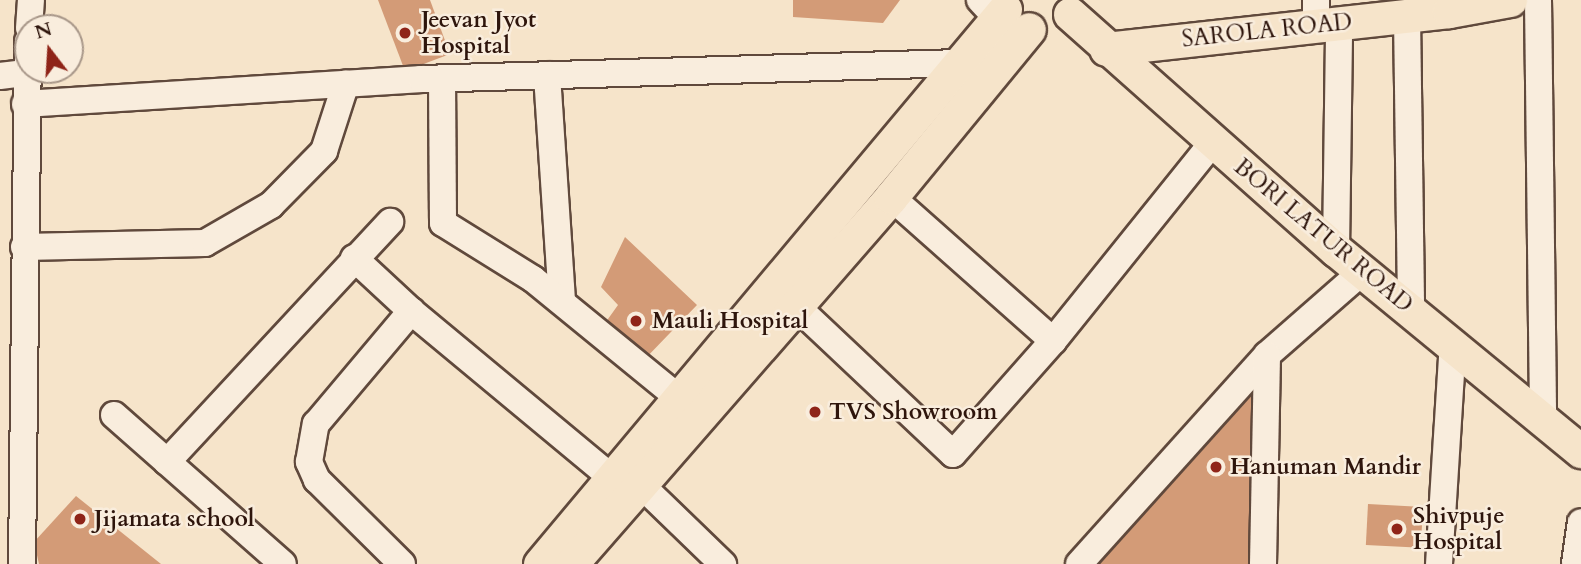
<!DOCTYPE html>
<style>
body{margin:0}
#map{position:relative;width:1581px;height:564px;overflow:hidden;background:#f6e4ca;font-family:Cardo,serif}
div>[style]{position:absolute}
.building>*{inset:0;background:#d39b77;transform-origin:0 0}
.roads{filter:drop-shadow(2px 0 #60493c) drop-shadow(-2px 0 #60493c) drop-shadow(0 2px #60493c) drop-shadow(0 -2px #60493c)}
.minor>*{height:26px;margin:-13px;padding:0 13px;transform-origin:13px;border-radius:13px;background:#f9eddd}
.major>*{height:33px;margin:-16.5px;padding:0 16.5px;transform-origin:16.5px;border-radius:16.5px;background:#f6e4ca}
.dots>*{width:19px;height:19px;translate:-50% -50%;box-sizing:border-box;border:4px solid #f9eddd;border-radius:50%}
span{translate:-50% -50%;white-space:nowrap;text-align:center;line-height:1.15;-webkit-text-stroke:5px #f9eddd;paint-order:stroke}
.poi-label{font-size:23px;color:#2e150c;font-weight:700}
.left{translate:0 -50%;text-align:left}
.street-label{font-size:23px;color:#2e150c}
.north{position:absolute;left:14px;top:14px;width:70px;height:70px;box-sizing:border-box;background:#f9eddd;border:2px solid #a89789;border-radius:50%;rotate:343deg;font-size:19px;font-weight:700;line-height:28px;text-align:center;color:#2e150c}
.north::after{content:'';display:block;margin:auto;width:24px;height:32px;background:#8f2418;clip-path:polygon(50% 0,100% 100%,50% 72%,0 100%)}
</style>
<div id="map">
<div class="building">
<i style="clip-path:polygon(378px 0,430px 0,450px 54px,405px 71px)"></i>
<i style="clip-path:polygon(793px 0,900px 0,883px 23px,793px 17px)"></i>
<i style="clip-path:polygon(625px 237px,697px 305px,642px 362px,603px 326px,618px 305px,601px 287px)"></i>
<i style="clip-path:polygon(1261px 370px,1257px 564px,1085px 564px)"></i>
<i style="clip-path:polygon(76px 496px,161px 564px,39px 564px,34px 542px)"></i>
<i style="left:1368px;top:504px;width:55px;height:41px;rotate:3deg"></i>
</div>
<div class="roads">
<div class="minor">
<i style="left:980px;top:0;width:25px;rotate:47deg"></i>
<i style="left:1538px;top:0;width:418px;rotate:89.3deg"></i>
<i style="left:1407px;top:16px;width:293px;rotate:89.2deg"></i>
<i style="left:1316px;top:26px;width:26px;rotate:-90deg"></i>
<i style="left:29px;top:28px;width:28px;rotate:-86deg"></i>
<i style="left:547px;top:75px;width:227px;rotate:86.2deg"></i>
<i style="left:0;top:76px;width:26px;rotate:-7deg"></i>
<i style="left:442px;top:78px;width:145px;rotate:89.6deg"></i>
<i style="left:443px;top:223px;width:106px;rotate:31.9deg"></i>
<i style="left:533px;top:279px;width:188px;rotate:39.2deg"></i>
<i style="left:25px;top:104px;width:397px;rotate:-3.6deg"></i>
<i style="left:421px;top:79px;width:539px;rotate:-1.7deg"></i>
<i style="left:891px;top:197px;width:217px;rotate:41.6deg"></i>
<i style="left:1053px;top:341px;width:254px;rotate:-51.2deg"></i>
<i style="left:24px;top:247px;width:181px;rotate:-1.3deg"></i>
<i style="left:205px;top:243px;width:76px;rotate:-29.9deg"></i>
<i style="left:271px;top:205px;width:76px;rotate:-45.5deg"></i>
<i style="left:324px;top:151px;width:71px;rotate:-72.1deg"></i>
<i style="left:1336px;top:250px;width:227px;rotate:-89.2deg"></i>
<i style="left:354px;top:258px;width:78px;rotate:42.9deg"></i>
<i style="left:411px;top:311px;width:261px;rotate:39.7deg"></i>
<i style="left:797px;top:307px;width:214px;rotate:43.3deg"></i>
<i style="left:953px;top:454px;width:151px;rotate:-48.5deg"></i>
<i style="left:114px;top:415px;width:225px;rotate:41.4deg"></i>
<i style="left:167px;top:462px;width:328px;rotate:-47.1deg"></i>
<i style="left:639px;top:483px;width:117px;rotate:44deg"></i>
<i style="left:22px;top:564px;width:523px;rotate:-89.34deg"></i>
<i style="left:402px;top:564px;width:120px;rotate:-135.3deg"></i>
<i style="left:317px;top:480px;width:20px;rotate:-114deg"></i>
<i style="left:309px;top:462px;width:39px;rotate:-80deg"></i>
<i style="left:316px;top:424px;width:148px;rotate:-49.9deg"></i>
<i style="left:1079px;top:564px;width:281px;rotate:-48deg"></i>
<i style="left:1267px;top:355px;width:128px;rotate:-41.2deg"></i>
<i style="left:1263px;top:564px;width:209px;rotate:-88.9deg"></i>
<i style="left:1439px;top:564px;width:221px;rotate:-86.4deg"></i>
<i style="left:1575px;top:564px;width:42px;rotate:-81.9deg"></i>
</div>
<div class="major">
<i style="left:1070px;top:14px;width:356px;rotate:41.6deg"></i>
<i style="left:1336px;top:250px;width:317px;rotate:39.4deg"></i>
<i style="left:1106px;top:49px;width:345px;rotate:-6.3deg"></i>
<i style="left:1449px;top:11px;width:62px;rotate:-10.2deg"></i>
<i style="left:540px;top:564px;width:724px;rotate:-50.04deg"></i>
<i style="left:571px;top:564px;width:487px;rotate:-48.9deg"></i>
<i style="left:891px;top:197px;width:217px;rotate:-50.6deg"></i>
</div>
</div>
<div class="dots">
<i style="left:405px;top:33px;background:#8f2418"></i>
<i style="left:636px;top:321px;background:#8f2418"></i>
<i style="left:815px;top:412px;background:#8f2418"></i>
<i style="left:1216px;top:467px;background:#8f2418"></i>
<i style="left:80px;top:519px;background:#8f2418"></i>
<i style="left:1397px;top:529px;background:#8f2418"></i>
</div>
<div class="poi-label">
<span class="left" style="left:421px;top:33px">Jeevan Jyot<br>Hospital</span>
<span class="left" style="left:652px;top:321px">Mauli Hospital</span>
<span class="left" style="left:829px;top:412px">TVS Showroom</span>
<span class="left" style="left:1230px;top:467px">Hanuman Mandir</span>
<span class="left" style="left:1413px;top:529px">Shivpuje<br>Hospital</span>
<span class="left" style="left:94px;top:519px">Jijamata school</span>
</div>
<div class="street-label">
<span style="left:1267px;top:31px;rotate:-6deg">SAROLA ROAD</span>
<span style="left:1323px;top:236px;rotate:40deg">BORI LATUR ROAD</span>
</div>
<div class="north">N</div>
</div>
